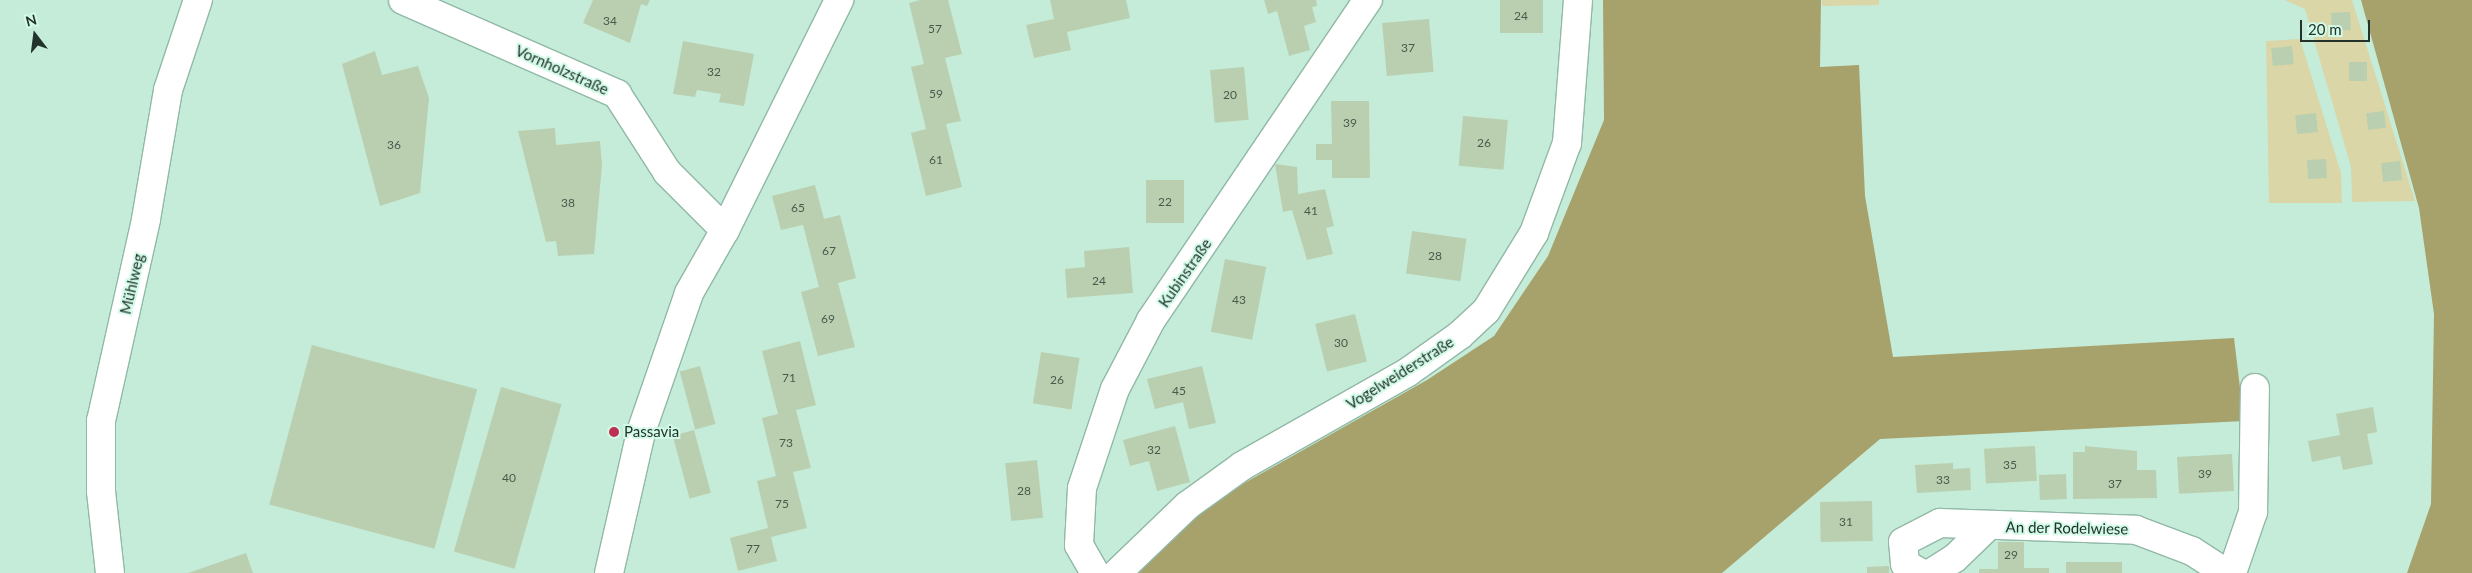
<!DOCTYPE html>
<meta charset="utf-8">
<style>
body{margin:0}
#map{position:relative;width:2472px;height:573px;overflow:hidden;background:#c4ecd9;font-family:Lato,sans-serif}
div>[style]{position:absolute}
.green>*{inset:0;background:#dad6a8}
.forest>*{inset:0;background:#a7a16c}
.building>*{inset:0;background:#bacfaf;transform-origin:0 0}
.roads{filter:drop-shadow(1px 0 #91b8a6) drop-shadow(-1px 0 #91b8a6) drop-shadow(0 1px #91b8a6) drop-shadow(0 -1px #91b8a6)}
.minor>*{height:28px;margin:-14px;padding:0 14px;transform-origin:14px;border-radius:14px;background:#fff}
.dots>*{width:14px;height:14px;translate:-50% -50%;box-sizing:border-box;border:2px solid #d1fae7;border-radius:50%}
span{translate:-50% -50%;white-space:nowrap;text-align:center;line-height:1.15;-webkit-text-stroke:4px #d1fae7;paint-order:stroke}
.number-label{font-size:12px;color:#495a4d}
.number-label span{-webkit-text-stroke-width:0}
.street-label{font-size:15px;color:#23332c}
.poi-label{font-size:15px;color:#23332c}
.left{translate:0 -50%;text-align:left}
.north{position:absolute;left:10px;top:10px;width:50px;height:50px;-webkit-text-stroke:4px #d1fae7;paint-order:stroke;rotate:345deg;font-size:14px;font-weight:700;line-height:20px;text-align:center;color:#23332c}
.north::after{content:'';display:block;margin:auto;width:18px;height:22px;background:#23332c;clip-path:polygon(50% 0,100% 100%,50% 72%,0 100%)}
.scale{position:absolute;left:2300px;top:20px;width:70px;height:22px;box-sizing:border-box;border:2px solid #23332c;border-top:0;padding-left:6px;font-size:15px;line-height:18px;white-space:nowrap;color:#23332c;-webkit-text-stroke:4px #d1fae7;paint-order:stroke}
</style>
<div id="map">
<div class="green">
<i style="clip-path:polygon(1822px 0,1879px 0,1879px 5px,1822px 6px)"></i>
<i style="clip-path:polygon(2285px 0,2352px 0,2415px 201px,2352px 202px,2351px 167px,2305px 9px)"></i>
<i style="clip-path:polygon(2300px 39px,2341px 173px,2342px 203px,2269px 203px,2266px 41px)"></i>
</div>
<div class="forest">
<i style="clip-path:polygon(1603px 0,1821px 0,1820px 67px,1859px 65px,1865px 196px,1893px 357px,2234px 338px,2244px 421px,1880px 439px,1722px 573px,1136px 573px,1155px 548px,1218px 498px,1427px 380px,1494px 336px,1548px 256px,1604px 120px)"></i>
<i style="clip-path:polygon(2361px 0,2472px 0,2472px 573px,2407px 573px,2431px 504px,2434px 314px,2419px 208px)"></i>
</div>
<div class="building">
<i style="clip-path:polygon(593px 0,650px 0,647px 6px,641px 4px,630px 43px,583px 23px)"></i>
<i style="clip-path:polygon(920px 0,948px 0,962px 54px,945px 58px,961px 121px,946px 124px,962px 187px,926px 196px,911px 133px,926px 129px,911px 67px,924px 64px,909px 3px)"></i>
<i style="clip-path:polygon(1050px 0,1126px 0,1130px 18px,1067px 32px,1071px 50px,1034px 58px,1026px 25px,1054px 19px)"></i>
<i style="clip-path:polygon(1264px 0,1316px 0,1317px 6px,1312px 7px,1316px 22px,1304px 26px,1310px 50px,1289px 56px,1277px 11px,1268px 14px)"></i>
<i style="left:1500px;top:0;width:43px;height:33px"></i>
<i style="left:2350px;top:12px;width:18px;height:19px;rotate:87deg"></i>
<i style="left:1429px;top:19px;width:53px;height:47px;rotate:85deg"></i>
<i style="clip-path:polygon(683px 41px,754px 54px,744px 106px,719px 102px,721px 94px,697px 90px,695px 97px,673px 94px)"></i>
<i style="left:2292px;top:46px;width:18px;height:21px;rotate:84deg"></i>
<i style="clip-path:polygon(375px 51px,382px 75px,418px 66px,429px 98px,420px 193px,380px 206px,342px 64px)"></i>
<i style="left:2367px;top:62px;width:19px;height:18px;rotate:90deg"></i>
<i style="left:1244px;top:67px;width:53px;height:34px;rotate:85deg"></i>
<i style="clip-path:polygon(1331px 101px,1369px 101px,1370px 178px,1332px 178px,1332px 160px,1316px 160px,1316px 144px,1332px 144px)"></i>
<i style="left:2384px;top:111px;width:17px;height:18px;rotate:83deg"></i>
<i style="left:2316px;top:113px;width:19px;height:21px;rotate:84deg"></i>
<i style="left:1463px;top:116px;width:45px;height:50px;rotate:5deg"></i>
<i style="clip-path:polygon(555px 128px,556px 145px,600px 141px,602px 165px,594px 254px,558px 256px,556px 241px,546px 242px,518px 131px)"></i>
<i style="left:2326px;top:159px;width:19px;height:19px;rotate:87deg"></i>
<i style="left:2400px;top:161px;width:19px;height:19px;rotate:84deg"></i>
<i style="clip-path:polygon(1275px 164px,1297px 167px,1298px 194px,1325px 189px,1334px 226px,1326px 228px,1333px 254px,1307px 260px,1292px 210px,1283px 212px)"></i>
<i style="left:1146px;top:180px;width:38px;height:43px"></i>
<i style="clip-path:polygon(815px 185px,824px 219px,840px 215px,856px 278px,838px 283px,855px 347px,818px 356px,801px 292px,819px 287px,803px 225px,781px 230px,772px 196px)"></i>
<i style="left:1412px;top:231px;width:55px;height:43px;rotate:8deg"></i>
<i style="clip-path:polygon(1129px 247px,1133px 293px,1067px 298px,1065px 269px,1085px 267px,1084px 251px)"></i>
<i style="left:1225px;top:259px;width:42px;height:74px;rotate:11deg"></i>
<i style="left:1355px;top:314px;width:49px;height:41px;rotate:76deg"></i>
<i style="clip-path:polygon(800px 341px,816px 405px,796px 410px,811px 468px,793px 472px,807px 528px,771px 537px,777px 561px,738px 571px,730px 538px,768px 528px,757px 481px,776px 476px,762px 418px,778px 414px,762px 351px)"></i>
<i style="left:312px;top:345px;width:171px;height:165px;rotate:15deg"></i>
<i style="left:1041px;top:352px;width:39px;height:52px;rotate:9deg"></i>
<i style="left:700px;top:366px;width:60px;height:21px;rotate:75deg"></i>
<i style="clip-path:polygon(1202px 366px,1216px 423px,1189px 429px,1183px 402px,1155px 409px,1147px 379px)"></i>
<i style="left:501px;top:387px;width:63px;height:171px;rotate:16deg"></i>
<i style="clip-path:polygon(2373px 407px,2377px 432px,2367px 434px,2373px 464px,2343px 470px,2340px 456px,2312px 462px,2308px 441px,2340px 435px,2336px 414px)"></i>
<i style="clip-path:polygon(1175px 426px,1190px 482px,1157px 491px,1149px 461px,1130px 466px,1123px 440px)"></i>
<i style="left:694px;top:430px;width:65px;height:22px;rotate:75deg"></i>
<i style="left:2035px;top:446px;width:35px;height:51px;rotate:87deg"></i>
<i style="clip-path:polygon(2085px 446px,2137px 451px,2137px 470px,2156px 470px,2157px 498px,2073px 499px,2073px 452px,2085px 452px)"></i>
<i style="left:2232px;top:454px;width:37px;height:55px;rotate:87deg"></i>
<i style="left:1037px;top:460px;width:58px;height:32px;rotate:84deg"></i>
<i style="clip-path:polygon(1953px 463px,1953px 469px,1970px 468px,1971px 490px,1917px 493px,1915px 465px)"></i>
<i style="left:2066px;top:474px;width:25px;height:27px;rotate:88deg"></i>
<i style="left:1872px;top:501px;width:40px;height:52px;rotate:89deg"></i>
<i style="clip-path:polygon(1998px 542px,2024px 542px,2024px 568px,2049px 568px,2049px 573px,1979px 573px,1979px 569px,1998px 569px)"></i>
<i style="clip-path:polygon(246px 553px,253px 573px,188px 573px)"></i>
<i style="left:2122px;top:562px;width:11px;height:56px;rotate:90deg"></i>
<i style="clip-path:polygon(1889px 566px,1889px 573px,1867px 573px,1867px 567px)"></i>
</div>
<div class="roads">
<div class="minor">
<i style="left:403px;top:0;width:234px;rotate:23.7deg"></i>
<i style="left:617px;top:94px;width:93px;rotate:57.3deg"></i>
<i style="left:667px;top:172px;width:82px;rotate:45deg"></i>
<i style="left:110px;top:573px;width:82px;rotate:-96.3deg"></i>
<i style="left:101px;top:491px;width:70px;rotate:-90deg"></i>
<i style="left:101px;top:421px;width:207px;rotate:-77.4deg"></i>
<i style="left:146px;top:219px;width:131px;rotate:-80.3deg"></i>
<i style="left:168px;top:90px;width:95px;rotate:-71.6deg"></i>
<i style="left:609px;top:573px;width:145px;rotate:-77.2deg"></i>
<i style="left:641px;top:432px;width:147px;rotate:-70.9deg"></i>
<i style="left:689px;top:293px;width:73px;rotate:-60.3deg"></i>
<i style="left:725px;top:230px;width:257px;rotate:-63.6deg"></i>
<i style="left:1095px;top:573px;width:32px;rotate:-120deg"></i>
<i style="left:1079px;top:545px;width:57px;rotate:-87deg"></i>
<i style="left:1082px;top:488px;width:104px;rotate:-71.6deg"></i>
<i style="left:1115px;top:389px;width:78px;rotate:-62.4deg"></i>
<i style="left:1151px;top:320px;width:387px;rotate:-55.9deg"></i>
<i style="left:1117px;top:573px;width:98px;rotate:-43.8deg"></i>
<i style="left:1188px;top:505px;width:67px;rotate:-35.8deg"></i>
<i style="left:1242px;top:466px;width:191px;rotate:-29.5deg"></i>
<i style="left:1408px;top:372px;width:64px;rotate:-35.4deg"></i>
<i style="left:1460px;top:335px;width:35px;rotate:-43deg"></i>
<i style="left:1486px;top:311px;width:92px;rotate:-58.4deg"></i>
<i style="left:1534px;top:233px;width:96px;rotate:-69.9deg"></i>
<i style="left:1567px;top:143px;width:143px;rotate:-85.6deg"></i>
<i style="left:1921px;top:573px;width:18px;rotate:-151deg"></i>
<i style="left:1905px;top:564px;width:22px;rotate:-95deg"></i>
<i style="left:1903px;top:542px;width:42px;rotate:-27.2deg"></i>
<i style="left:1940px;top:523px;width:196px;rotate:2deg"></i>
<i style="left:2136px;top:530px;width:60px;rotate:20.6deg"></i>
<i style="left:2192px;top:551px;width:40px;rotate:32.9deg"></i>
<i style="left:1931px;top:573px;width:28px;rotate:-32deg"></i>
<i style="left:1955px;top:558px;width:45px;rotate:-44.1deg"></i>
<i style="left:2232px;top:573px;width:65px;rotate:-71deg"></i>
<i style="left:2253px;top:512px;width:124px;rotate:-89.1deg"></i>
</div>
</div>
<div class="dots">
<i style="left:614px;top:432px;background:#bf2f54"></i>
</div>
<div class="number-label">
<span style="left:1521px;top:16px">24</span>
<span style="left:610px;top:21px">34</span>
<span style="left:935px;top:29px">57</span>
<span style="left:1408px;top:48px">37</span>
<span style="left:714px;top:72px">32</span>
<span style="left:936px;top:94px">59</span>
<span style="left:1230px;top:95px">20</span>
<span style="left:1350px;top:123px">39</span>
<span style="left:1484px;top:143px">26</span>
<span style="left:394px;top:145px">36</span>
<span style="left:936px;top:160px">61</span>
<span style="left:1165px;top:202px">22</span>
<span style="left:568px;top:203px">38</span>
<span style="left:798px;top:208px">65</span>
<span style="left:1311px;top:211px">41</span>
<span style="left:829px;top:251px">67</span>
<span style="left:1435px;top:256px">28</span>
<span style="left:1099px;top:281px">24</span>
<span style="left:1239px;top:300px">43</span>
<span style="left:828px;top:319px">69</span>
<span style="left:1341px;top:343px">30</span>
<span style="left:789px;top:378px">71</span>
<span style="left:1057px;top:380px">26</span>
<span style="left:1179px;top:391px">45</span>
<span style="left:786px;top:443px">73</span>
<span style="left:1154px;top:450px">32</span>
<span style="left:2010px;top:465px">35</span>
<span style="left:2205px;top:474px">39</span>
<span style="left:509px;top:478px">40</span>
<span style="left:1943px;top:480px">33</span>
<span style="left:2115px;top:484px">37</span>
<span style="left:1024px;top:491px">28</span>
<span style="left:782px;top:504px">75</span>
<span style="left:1846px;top:522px">31</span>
<span style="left:753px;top:549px">77</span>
<span style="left:2011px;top:555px">29</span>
</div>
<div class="street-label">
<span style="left:562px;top:70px;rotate:24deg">Vornholzstraße</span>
<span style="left:1185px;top:273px;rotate:-55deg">Kubinstraße</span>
<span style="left:132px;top:284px;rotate:-77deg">Mühlweg</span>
<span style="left:1400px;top:373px;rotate:-32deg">Vogelweiderstraße</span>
<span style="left:2067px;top:528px;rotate:1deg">An der Rodelwiese</span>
</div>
<div class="poi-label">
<span class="left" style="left:624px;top:432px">Passavia</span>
</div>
<div class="north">N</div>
<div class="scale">20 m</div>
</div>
